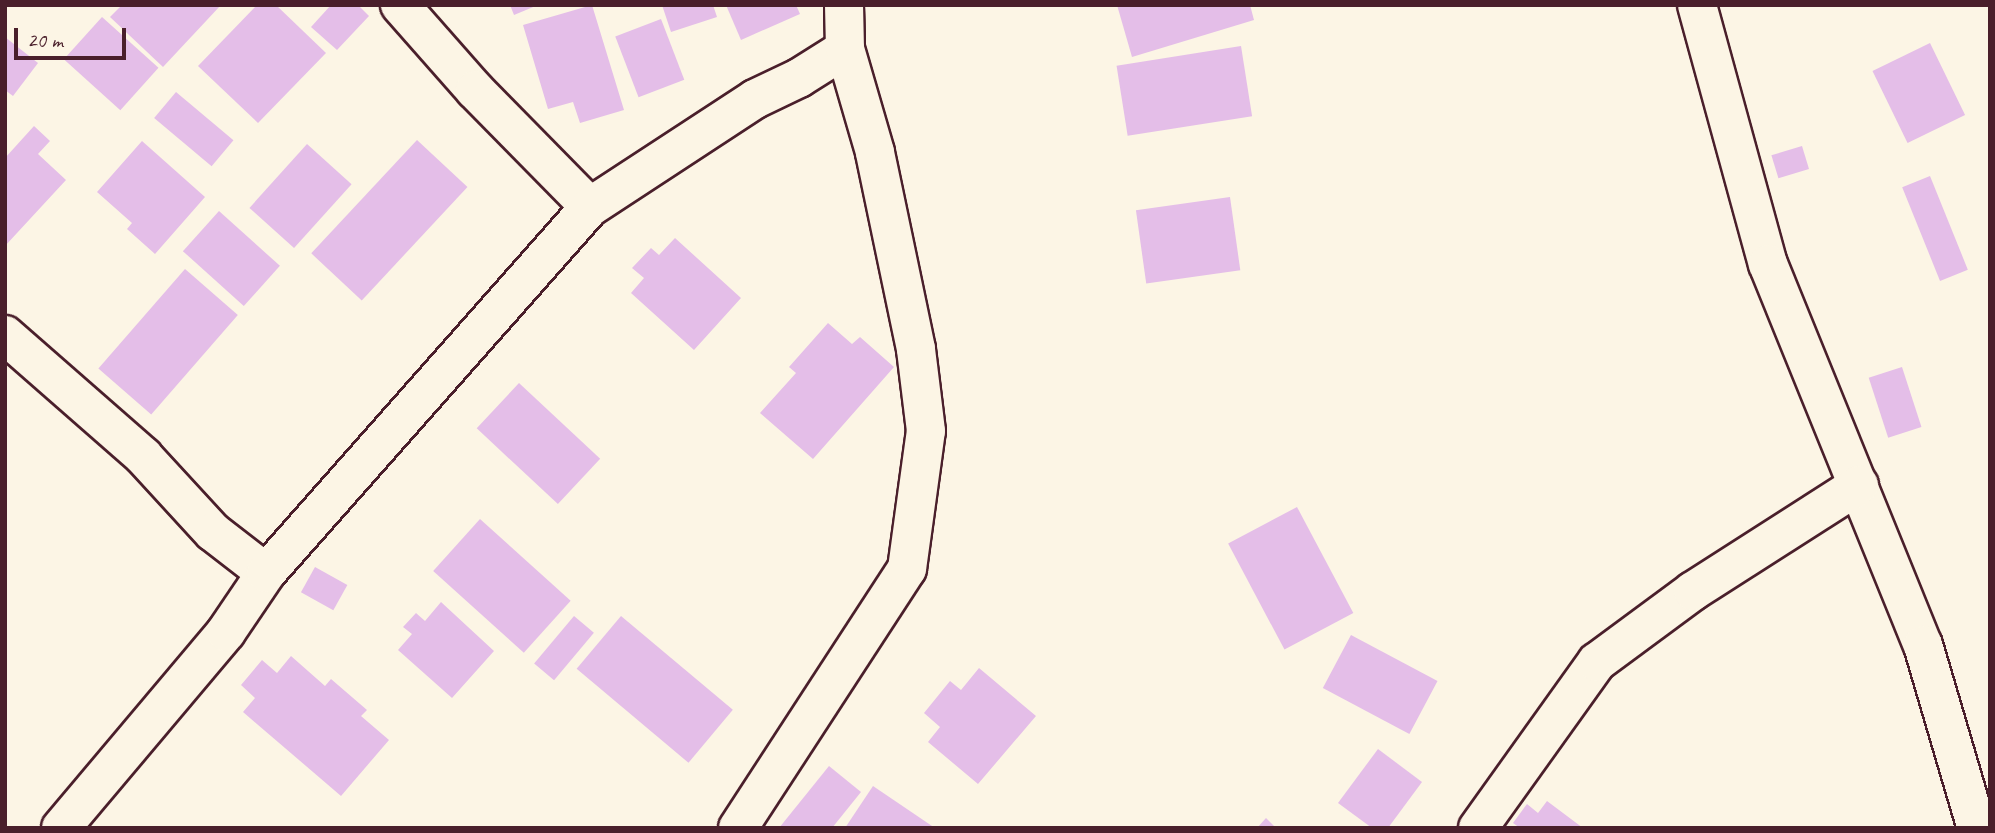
<!DOCTYPE html>
<style>
body{margin:0}
#map{position:relative;width:1995px;height:833px;overflow:hidden;background:#fcf5e5;font-family:Caveat,sans-serif}
div>[style]{position:absolute}
.building>*{inset:0;background:#e4bee8;transform-origin:0 0}
.roads{filter:drop-shadow(2px 0 #4a1f2b) drop-shadow(-2px 0 #4a1f2b) drop-shadow(0 2px #4a1f2b) drop-shadow(0 -2px #4a1f2b)}
.minor>*{height:38px;margin:-19px;padding:0 19px;transform-origin:19px;border-radius:19px;background:#fcf5e5}
span{translate:-50% -50%;white-space:nowrap;text-align:center;line-height:1.15;-webkit-text-stroke:7px #fcf5e5;paint-order:stroke}
.frame{position:absolute;inset:0;border:7px solid #4a1f2b;pointer-events:none}
.scale{position:absolute;left:14px;top:28px;width:112px;height:32px;box-sizing:border-box;border:4px solid #4a1f2b;border-top:0;padding-left:9px;font-size:21px;line-height:24px;white-space:nowrap;color:#4a1f2b;-webkit-text-stroke:5px #fcf5e5;paint-order:stroke}
</style>
<div id="map">
<div class="building">
<i style="clip-path:polygon(122px 5px,221px 5px,163px 67px,110px 17px)"></i>
<i style="clip-path:polygon(257px 5px,276px 5px,326px 53px,258px 123px,198px 66px)"></i>
<i style="clip-path:polygon(331px 5px,358px 5px,369px 16px,337px 50px,311px 27px)"></i>
<i style="clip-path:polygon(510px 5px,538px 5px,514px 15px)"></i>
<i style="clip-path:polygon(592px 5px,624px 110px,580px 123px,573px 102px,548px 109px,523px 25px)"></i>
<i style="clip-path:polygon(662px 5px,713px 5px,717px 17px,671px 32px)"></i>
<i style="clip-path:polygon(726px 5px,796px 5px,800px 14px,741px 40px)"></i>
<i style="clip-path:polygon(1117px 5px,1250px 5px,1254px 20px,1132px 57px)"></i>
<i style="left:102px;top:17px;width:76px;height:57px;rotate:42deg"></i>
<i style="left:661px;top:19px;width:65px;height:49px;rotate:69deg"></i>
<i style="clip-path:polygon(5px 37px,38px 63px,13px 96px,5px 90px)"></i>
<i style="left:1930px;top:43px;width:80px;height:64px;rotate:64deg"></i>
<i style="left:1241px;top:46px;width:71px;height:126px;rotate:81deg"></i>
<i style="left:176px;top:92px;width:75px;height:34px;rotate:40deg"></i>
<i style="clip-path:polygon(34px 126px,50px 141px,38px 154px,66px 180px,5px 246px,5px 158px)"></i>
<i style="left:417px;top:140px;width:69px;height:155px;rotate:43deg"></i>
<i style="clip-path:polygon(142px 141px,205px 197px,155px 254px,127px 229px,132px 223px,97px 192px)"></i>
<i style="left:307px;top:144px;width:60px;height:86px;rotate:42deg"></i>
<i style="left:1802px;top:146px;width:24px;height:32px;rotate:73deg"></i>
<i style="left:1930px;top:176px;width:101px;height:30px;rotate:68deg"></i>
<i style="left:1230px;top:197px;width:74px;height:95px;rotate:82deg"></i>
<i style="left:219px;top:211px;width:82px;height:54px;rotate:42deg"></i>
<i style="clip-path:polygon(675px 238px,741px 298px,694px 350px,631px 293px,644px 278px,632px 268px,651px 248px,659px 255px)"></i>
<i style="left:185px;top:269px;width:70px;height:132px;rotate:41deg"></i>
<i style="clip-path:polygon(828px 323px,852px 344px,860px 337px,894px 367px,813px 459px,760px 413px,796px 373px,789px 367px)"></i>
<i style="left:1902px;top:367px;width:63px;height:35px;rotate:72deg"></i>
<i style="left:519px;top:383px;width:111px;height:62px;rotate:43deg"></i>
<i style="left:1297px;top:507px;width:120px;height:78px;rotate:62deg"></i>
<i style="left:480px;top:519px;width:122px;height:70px;rotate:42deg"></i>
<i style="left:315px;top:567px;width:37px;height:29px;rotate:29deg"></i>
<i style="clip-path:polygon(441px 602px,494px 651px,452px 698px,398px 650px,412px 634px,403px 627px,416px 613px,425px 621px)"></i>
<i style="left:574px;top:616px;width:26px;height:62px;rotate:40deg"></i>
<i style="left:621px;top:616px;width:146px;height:69px;rotate:40deg"></i>
<i style="left:1351px;top:635px;width:98px;height:60px;rotate:28deg"></i>
<i style="clip-path:polygon(291px 656px,325px 686px,331px 679px,367px 710px,361px 716px,389px 740px,341px 796px,243px 712px,255px 698px,241px 685px,262px 660px,277px 673px)"></i>
<i style="clip-path:polygon(979px 668px,1036px 716px,978px 784px,928px 742px,940px 727px,924px 713px,950px 681px,961px 690px)"></i>
<i style="clip-path:polygon(1378px 749px,1422px 782px,1388px 828px,1372px 828px,1338px 803px)"></i>
<i style="clip-path:polygon(829px 766px,861px 792px,832px 828px,779px 828px)"></i>
<i style="clip-path:polygon(873px 786px,935px 828px,845px 828px)"></i>
<i style="clip-path:polygon(1547px 801px,1583px 828px,1520px 828px,1513px 823px,1527px 804px,1538px 813px)"></i>
<i style="clip-path:polygon(1266px 818px,1276px 828px,1257px 828px)"></i>
</div>
<div class="roads">
<div class="minor">
<i style="left:400px;top:5px;width:113px;rotate:48.6deg"></i>
<i style="left:475px;top:90px;width:164px;rotate:45.5deg"></i>
<i style="left:1697px;top:5px;width:269px;rotate:74.7deg"></i>
<i style="left:1768px;top:264px;width:411px;rotate:67.9deg"></i>
<i style="left:1923px;top:645px;width:191px;rotate:73.6deg"></i>
<i style="left:5px;top:335px;width:184px;rotate:41.2deg"></i>
<i style="left:143px;top:456px;width:103px;rotate:47.4deg"></i>
<i style="left:213px;top:532px;width:67px;rotate:37.7deg"></i>
<i style="left:61px;top:828px;width:256px;rotate:-49.9deg"></i>
<i style="left:226px;top:632px;width:71px;rotate:-55.9deg"></i>
<i style="left:266px;top:573px;width:489px;rotate:-48.5deg"></i>
<i style="left:590px;top:207px;width:197px;rotate:-33.2deg"></i>
<i style="left:755px;top:99px;width:49px;rotate:-25.5deg"></i>
<i style="left:799px;top:78px;width:54px;rotate:-32.2deg"></i>
<i style="left:738px;top:828px;width:309px;rotate:-56.9deg"></i>
<i style="left:907px;top:569px;width:139px;rotate:-82.2deg"></i>
<i style="left:926px;top:431px;width:83px;rotate:-97deg"></i>
<i style="left:916px;top:349px;width:201px;rotate:-101.8deg"></i>
<i style="left:875px;top:152px;width:107px;rotate:-106.2deg"></i>
<i style="left:845px;top:49px;width:44px;rotate:-91.3deg"></i>
<i style="left:1478px;top:828px;width:204px;rotate:-54.4deg"></i>
<i style="left:1597px;top:662px;width:119px;rotate:-36.5deg"></i>
<i style="left:1693px;top:591px;width:197px;rotate:-32.6deg"></i>
</div>
</div>
<div class="frame"></div>
<div class="scale">20 m</div>
</div>
